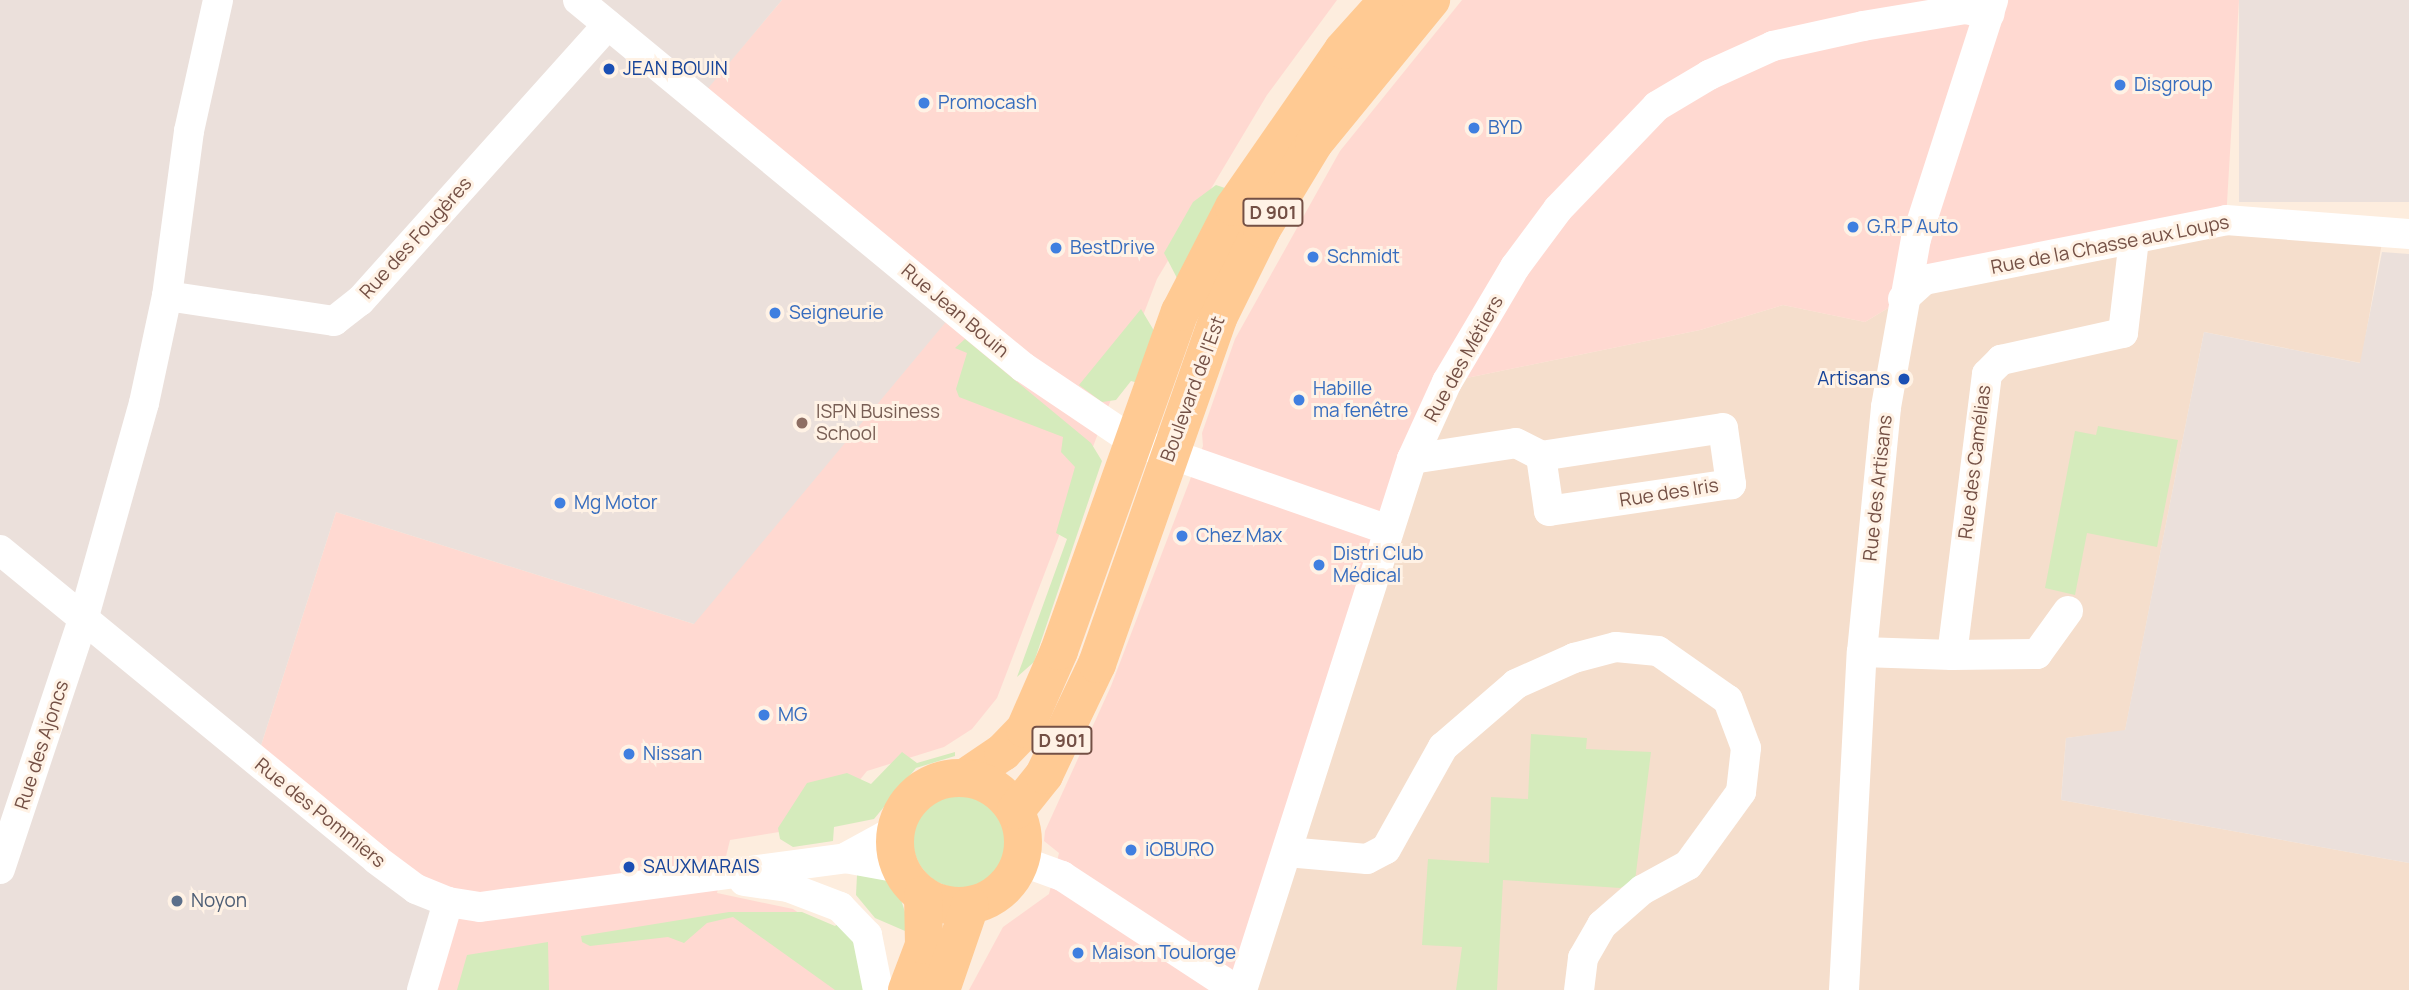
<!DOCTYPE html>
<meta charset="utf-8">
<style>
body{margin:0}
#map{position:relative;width:2409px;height:990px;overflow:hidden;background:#fdedde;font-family:Manrope,sans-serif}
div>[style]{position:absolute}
.residential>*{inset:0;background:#f5decc}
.commercial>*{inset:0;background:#ffd9d1}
.industrial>*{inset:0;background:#ebe0db;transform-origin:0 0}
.green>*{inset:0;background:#d5ebbc}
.round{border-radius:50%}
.minor>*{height:30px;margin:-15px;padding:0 15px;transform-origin:15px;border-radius:15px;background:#fff}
.major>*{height:38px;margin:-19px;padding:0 19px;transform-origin:19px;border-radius:19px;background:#ffca93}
.major>.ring{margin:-19px;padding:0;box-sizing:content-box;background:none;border:38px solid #ffca93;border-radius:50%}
.dots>*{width:19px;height:19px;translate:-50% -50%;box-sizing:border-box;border:4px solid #fff2e5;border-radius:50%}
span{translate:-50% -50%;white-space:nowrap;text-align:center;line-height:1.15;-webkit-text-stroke:6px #fff2e5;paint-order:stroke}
.shield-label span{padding:2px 5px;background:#fff2e5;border:2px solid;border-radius:5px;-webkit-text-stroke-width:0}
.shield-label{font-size:18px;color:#745045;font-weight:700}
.transit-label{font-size:19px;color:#164399}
.left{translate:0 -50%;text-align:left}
.right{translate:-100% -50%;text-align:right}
.shop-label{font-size:19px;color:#366cbe}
.street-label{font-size:19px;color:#745045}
.education-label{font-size:19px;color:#785e54}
.service-label{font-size:19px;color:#4e5e75}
</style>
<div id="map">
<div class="residential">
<i style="clip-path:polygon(2226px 220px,2384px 231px,2361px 363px,2204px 332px,2125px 731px,2066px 738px,2061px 800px,2409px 863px,2409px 990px,1242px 990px,1447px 382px,1700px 330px,1783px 305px,1865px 322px,1903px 299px)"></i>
</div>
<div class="commercial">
<i style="clip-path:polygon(782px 0,1337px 0,1267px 95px,1157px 279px,997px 698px,972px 729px,944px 747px,867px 771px,823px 825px,730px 840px,717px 893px,793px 909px,829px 934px,848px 990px,422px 990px,256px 761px,336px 512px,694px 624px,698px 99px)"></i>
<i style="clip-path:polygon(1462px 0,2239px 0,2226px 220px,1903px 299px,1865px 322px,1783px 305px,1700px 330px,1447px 382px,1242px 990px,969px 990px,1003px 927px,1049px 894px,1059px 853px,1044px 841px,1045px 831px,1111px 686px,1203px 446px,1202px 433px,1235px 339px,1340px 151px)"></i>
</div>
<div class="industrial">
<i style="clip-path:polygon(0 0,782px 0,699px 99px,955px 311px,694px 624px,336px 512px,256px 761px,448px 902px,422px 990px,0 990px)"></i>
<i style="left:2239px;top:0;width:170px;height:202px"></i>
<i style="clip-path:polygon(2382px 252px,2409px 254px,2409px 863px,2061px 800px,2066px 738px,2125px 730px,2204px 332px,2360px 363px)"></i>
</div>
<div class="green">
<i style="clip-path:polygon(1216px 185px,1225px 188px,1178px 280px,1164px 253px,1193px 202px)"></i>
<i style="clip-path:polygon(1141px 309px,1156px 334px,1142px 384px,1131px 381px,1116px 400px,1102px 402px,1079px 385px)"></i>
<i style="clip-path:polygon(965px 339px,1091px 443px,1102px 461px,1034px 662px,1017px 677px,1067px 539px,1056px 533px,1075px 467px,1061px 452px,1063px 437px,959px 397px,956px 389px,967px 353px,955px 348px)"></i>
<i style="clip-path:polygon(2098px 426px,2178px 440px,2157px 547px,2087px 533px,2075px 595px,2045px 588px,2075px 431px,2096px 435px)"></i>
<i style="clip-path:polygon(1531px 734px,1587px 738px,1586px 749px,1651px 752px,1635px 881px,1620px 888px,1503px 880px,1497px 990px,1456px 990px,1462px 947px,1422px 945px,1428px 859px,1489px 863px,1491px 797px,1528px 799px)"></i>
<i style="clip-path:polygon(902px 752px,917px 763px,955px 752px,955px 756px,916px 768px,874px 819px,834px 827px,833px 841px,793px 847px,780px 839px,778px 828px,807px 783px,847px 773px,871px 784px)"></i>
<i class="round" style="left:913px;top:792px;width:96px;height:96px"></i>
<i style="clip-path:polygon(857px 875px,889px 877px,896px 884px,912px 934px,875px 918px,856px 895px)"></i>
<i style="clip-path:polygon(729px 912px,802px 912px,835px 926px,840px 922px,858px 941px,869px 990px,835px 990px,733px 917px,707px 923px,684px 943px,668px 937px,590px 946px,582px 942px,581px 936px)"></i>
<i style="clip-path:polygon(548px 942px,549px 990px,457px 990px,467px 955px)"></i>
</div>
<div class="minor">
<i style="left:578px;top:0;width:577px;rotate:39.51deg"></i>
<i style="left:1023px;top:367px;width:133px;rotate:33.9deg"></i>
<i style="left:1133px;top:441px;width:268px;rotate:19.2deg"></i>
<i style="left:167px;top:296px;width:169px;rotate:8.5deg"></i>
<i style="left:334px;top:321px;width:33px;rotate:-38deg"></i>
<i style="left:360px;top:301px;width:371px;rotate:-48.1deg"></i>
<i style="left:1903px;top:299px;width:28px;rotate:-42deg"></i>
<i style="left:1924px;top:280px;width:308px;rotate:-11.2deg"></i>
<i style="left:2226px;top:220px;width:184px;rotate:4.4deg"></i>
<i style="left:1723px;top:428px;width:57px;rotate:81.9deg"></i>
<i style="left:1731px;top:484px;width:184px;rotate:171.6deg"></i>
<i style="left:1549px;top:511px;width:56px;rotate:-98.3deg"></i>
<i style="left:1541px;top:456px;width:184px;rotate:-8.7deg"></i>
<i style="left:1412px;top:459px;width:105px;rotate:-8.7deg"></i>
<i style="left:1516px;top:443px;width:28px;rotate:27deg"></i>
<i style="left:0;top:550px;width:488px;rotate:39.4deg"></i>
<i style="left:377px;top:860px;width:49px;rotate:36.6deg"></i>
<i style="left:416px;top:889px;width:35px;rotate:22deg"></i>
<i style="left:448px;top:902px;width:32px;rotate:9deg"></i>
<i style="left:480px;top:907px;width:368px;rotate:-7.6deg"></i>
<i style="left:845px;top:858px;width:56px;rotate:10.3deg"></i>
<i style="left:1862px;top:652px;width:90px;rotate:1.9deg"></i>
<i style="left:1952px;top:655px;width:283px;rotate:-82.9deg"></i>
<i style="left:1987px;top:374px;width:20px;rotate:-45deg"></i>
<i style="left:2001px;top:360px;width:125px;rotate:-12.5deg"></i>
<i style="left:2123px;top:333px;width:94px;rotate:-83.3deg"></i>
<i style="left:1952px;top:655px;width:85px;rotate:-0.7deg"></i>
<i style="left:2037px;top:654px;width:53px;rotate:-54.2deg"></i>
<i style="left:1287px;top:852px;width:80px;rotate:5deg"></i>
<i style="left:1367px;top:859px;width:21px;rotate:-28deg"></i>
<i style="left:1386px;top:849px;width:117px;rotate:-60.8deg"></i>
<i style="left:1443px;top:747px;width:96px;rotate:-40.8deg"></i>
<i style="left:1516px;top:684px;width:64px;rotate:-24.1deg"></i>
<i style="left:1574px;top:658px;width:43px;rotate:-14.7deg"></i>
<i style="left:1616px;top:647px;width:42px;rotate:5.4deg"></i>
<i style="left:1658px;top:651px;width:85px;rotate:35deg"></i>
<i style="left:1728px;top:700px;width:51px;rotate:69.4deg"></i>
<i style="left:1746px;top:748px;width:44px;rotate:96.5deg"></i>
<i style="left:1741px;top:792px;width:90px;rotate:126deg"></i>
<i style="left:1688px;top:865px;width:52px;rotate:151.5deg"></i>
<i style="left:1642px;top:890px;width:53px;rotate:138.8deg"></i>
<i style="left:1602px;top:925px;width:38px;rotate:120deg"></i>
<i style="left:1583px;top:958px;width:32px;rotate:97deg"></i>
<i style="left:845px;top:858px;width:58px;rotate:-28.8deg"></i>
<i style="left:1021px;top:861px;width:44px;rotate:20.1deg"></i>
<i style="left:1062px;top:876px;width:208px;rotate:33.2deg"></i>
<i style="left:0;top:869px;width:262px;rotate:-71.6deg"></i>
<i style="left:83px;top:620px;width:225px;rotate:-74.3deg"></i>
<i style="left:144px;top:403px;width:109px;rotate:-77.9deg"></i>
<i style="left:167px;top:296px;width:166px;rotate:-82.4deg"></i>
<i style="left:189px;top:131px;width:134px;rotate:-77.5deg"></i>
<i style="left:744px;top:881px;width:44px;rotate:7.8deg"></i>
<i style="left:788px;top:887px;width:56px;rotate:21deg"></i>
<i style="left:840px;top:907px;width:39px;rotate:46deg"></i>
<i style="left:867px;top:935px;width:56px;rotate:78.7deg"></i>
<i style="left:422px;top:990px;width:92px;rotate:-73.5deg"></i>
<i style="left:1242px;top:990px;width:558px;rotate:-72.25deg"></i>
<i style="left:1412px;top:459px;width:85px;rotate:-65.6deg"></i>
<i style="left:1447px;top:382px;width:134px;rotate:-59.4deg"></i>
<i style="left:1515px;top:267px;width:72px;rotate:-53.4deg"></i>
<i style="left:1558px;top:209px;width:143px;rotate:-46.1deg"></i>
<i style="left:1657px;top:106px;width:61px;rotate:-30.8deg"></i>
<i style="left:1709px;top:75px;width:70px;rotate:-24.4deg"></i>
<i style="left:1773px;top:46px;width:92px;rotate:-12.5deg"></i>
<i style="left:1863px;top:26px;width:104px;rotate:-9.4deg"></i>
<i style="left:1966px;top:9px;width:24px;rotate:12deg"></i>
<i style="left:1844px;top:990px;width:338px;rotate:-87deg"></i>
<i style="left:1862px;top:652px;width:246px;rotate:-84.4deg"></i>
<i style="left:1886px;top:407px;width:171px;rotate:-79.9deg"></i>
<i style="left:1916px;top:239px;width:251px;rotate:-72.1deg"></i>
</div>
<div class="major">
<i style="left:966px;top:777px;width:45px;rotate:-34deg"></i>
<i style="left:1003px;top:752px;width:32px;rotate:-46deg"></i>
<i style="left:1025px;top:729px;width:85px;rotate:-66.4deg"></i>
<i style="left:1059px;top:651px;width:360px;rotate:-70.4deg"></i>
<i style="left:1180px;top:312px;width:118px;rotate:-62.8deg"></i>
<i style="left:1234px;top:207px;width:191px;rotate:-55.2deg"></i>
<i style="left:1343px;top:50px;width:67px;rotate:-48deg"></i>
<i class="ring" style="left:895px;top:778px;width:90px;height:90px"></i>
<i style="left:1016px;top:810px;width:45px;rotate:-51.3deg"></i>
<i style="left:1044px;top:775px;width:123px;rotate:-64.5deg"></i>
<i style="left:1097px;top:664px;width:367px;rotate:-70.7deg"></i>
<i style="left:1218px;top:318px;width:99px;rotate:-63.7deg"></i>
<i style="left:1262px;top:229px;width:100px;rotate:-58.8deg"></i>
<i style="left:1314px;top:143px;width:185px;rotate:-50.7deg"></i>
<i style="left:907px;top:990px;width:48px;rotate:-69.3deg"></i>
<i style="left:924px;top:945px;width:50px;rotate:-91.1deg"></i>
<i style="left:941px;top:990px;width:89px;rotate:-71deg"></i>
</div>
<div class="dots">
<i style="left:609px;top:69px;background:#1a4fb4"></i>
<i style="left:2120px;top:85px;background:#3f7fe0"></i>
<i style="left:924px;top:103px;background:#3f7fe0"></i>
<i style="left:1474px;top:128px;background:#3f7fe0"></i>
<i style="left:1853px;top:227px;background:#3f7fe0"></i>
<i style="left:1056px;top:248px;background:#3f7fe0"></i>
<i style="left:1313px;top:257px;background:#3f7fe0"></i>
<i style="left:775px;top:313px;background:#3f7fe0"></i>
<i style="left:1904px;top:379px;background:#1a4fb4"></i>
<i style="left:1299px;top:400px;background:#3f7fe0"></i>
<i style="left:802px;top:423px;background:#8d6e63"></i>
<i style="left:560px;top:503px;background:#3f7fe0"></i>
<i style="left:1182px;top:536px;background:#3f7fe0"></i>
<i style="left:1319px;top:565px;background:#3f7fe0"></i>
<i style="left:764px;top:715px;background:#3f7fe0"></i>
<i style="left:629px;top:754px;background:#3f7fe0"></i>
<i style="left:1131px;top:850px;background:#3f7fe0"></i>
<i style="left:629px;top:867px;background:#1a4fb4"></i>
<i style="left:177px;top:901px;background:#5c6f8a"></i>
<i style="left:1078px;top:953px;background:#3f7fe0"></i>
</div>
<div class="shield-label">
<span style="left:1273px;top:212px">D 901</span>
<span style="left:1062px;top:740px">D 901</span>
</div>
<div class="transit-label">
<span class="left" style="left:623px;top:69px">JEAN BOUIN</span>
<span class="right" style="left:1890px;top:379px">Artisans</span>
<span class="left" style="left:643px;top:867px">SAUXMARAIS</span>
</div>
<div class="shop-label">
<span class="left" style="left:2134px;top:85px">Disgroup</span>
<span class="left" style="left:938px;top:103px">Promocash</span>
<span class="left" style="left:1488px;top:128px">BYD</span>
<span class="left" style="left:1867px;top:227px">G.R.P Auto</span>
<span class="left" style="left:1070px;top:248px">BestDrive</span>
<span class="left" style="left:1327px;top:257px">Schmidt</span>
<span class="left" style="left:789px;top:313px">Seigneurie</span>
<span class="left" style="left:1313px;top:400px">Habille<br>ma fenêtre</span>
<span class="left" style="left:574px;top:503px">Mg Motor</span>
<span class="left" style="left:1196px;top:536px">Chez Max</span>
<span class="left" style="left:1333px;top:565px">Distri Club<br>Médical</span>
<span class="left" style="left:778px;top:715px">MG</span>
<span class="left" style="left:643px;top:754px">Nissan</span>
<span class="left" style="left:1145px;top:850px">iOBURO</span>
<span class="left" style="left:1092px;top:953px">Maison Toulorge</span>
</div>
<div class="street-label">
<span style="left:416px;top:238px;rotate:-48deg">Rue des Fougères</span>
<span style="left:2110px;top:245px;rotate:-11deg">Rue de la Chasse aux Loups</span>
<span style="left:955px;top:311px;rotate:40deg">Rue Jean Bouin</span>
<span style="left:1464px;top:359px;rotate:-61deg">Rue des Métiers</span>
<span style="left:1193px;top:389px;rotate:-70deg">Boulevard de l'Est</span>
<span style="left:1975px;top:462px;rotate:-83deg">Rue des Camélias</span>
<span style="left:1878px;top:488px;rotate:-84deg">Rue des Artisans</span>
<span style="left:1669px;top:493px;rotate:-9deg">Rue des Iris</span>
<span style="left:42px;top:745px;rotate:-72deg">Rue des Ajoncs</span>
<span style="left:320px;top:813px;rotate:39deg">Rue des Pommiers</span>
</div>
<div class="education-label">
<span class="left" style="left:816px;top:423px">ISPN Business<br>School</span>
</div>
<div class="service-label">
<span class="left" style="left:191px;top:901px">Noyon</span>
</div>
</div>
